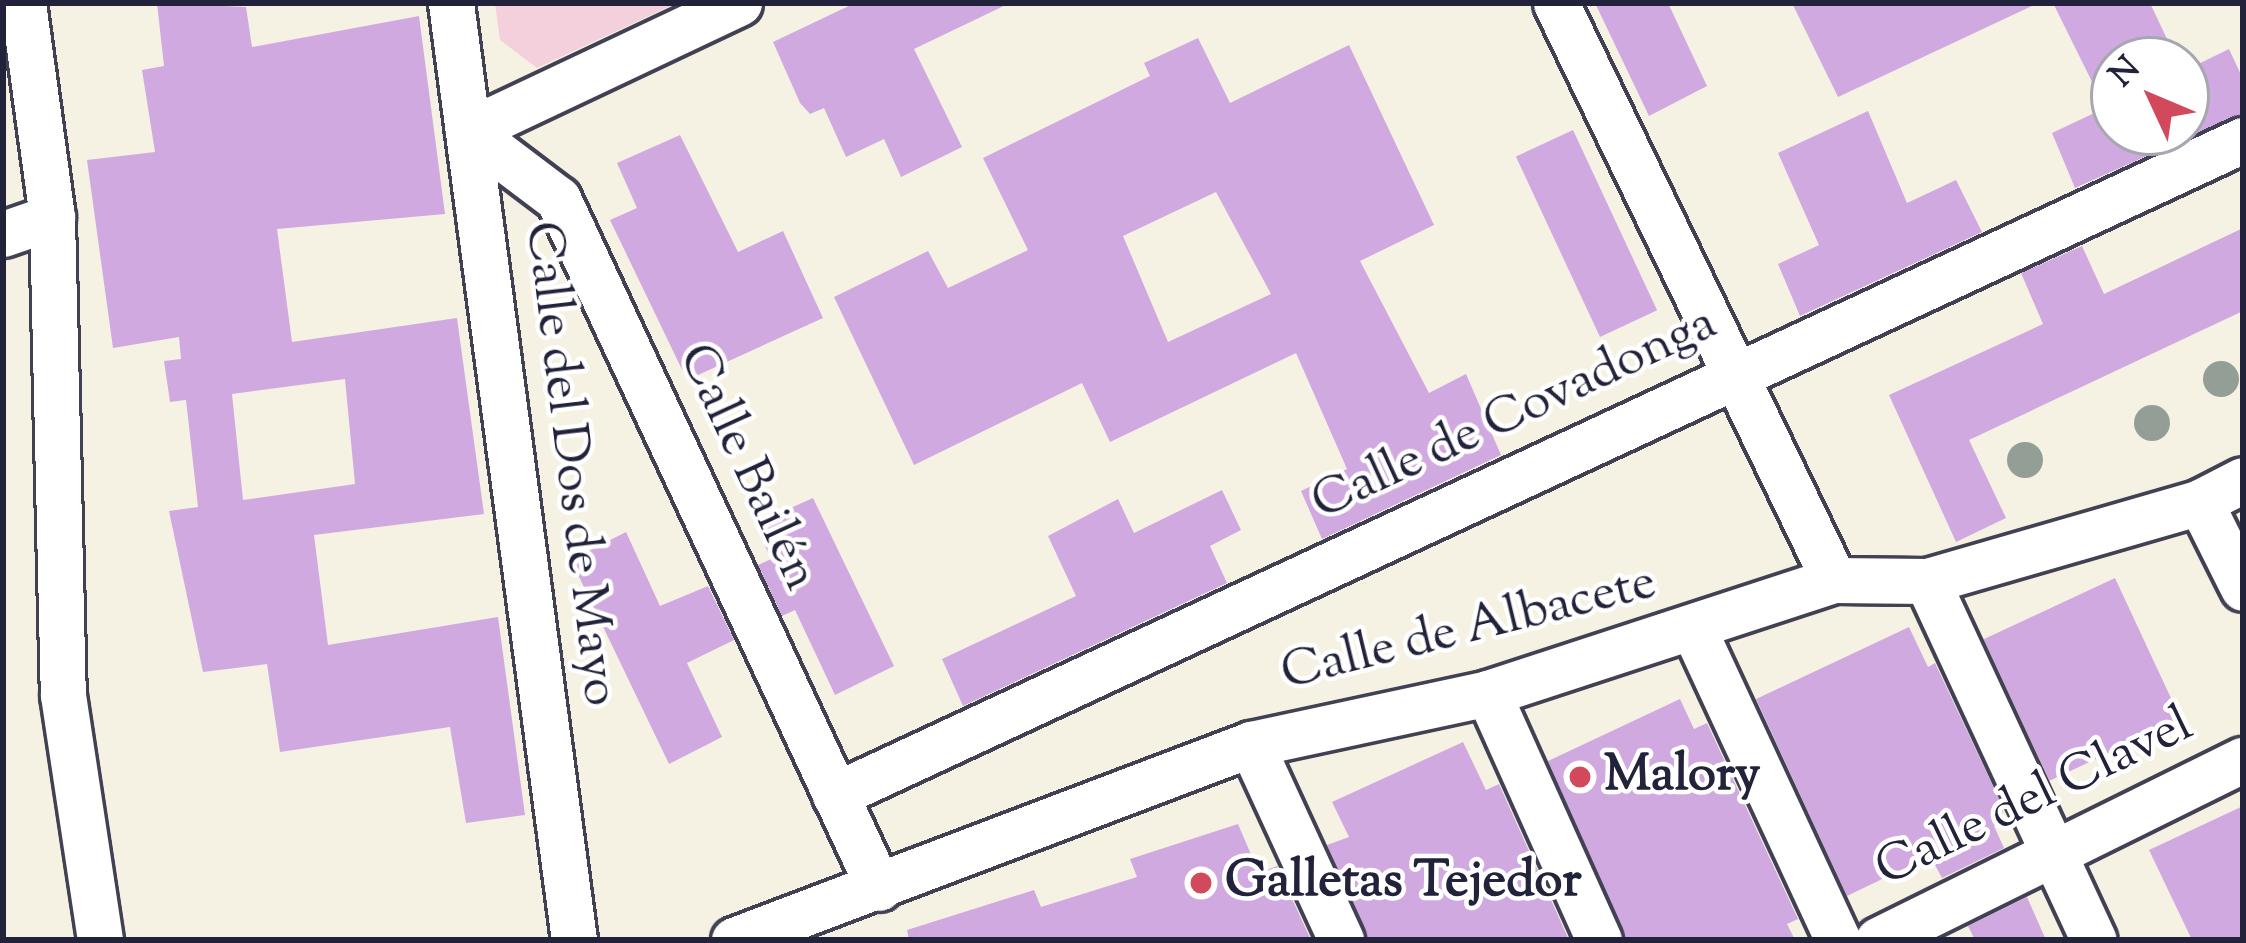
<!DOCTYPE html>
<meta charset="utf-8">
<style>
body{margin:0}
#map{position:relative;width:2246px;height:943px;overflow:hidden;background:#f5f2e3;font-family:"Sorts Mill Goudy",serif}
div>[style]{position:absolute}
.built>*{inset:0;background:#f4cfdc}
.building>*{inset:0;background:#d1a9e1;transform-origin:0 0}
.roads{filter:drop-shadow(3px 0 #424154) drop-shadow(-3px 0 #424154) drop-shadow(0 3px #424154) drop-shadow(0 -3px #424154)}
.street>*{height:45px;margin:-22.5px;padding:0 22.5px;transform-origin:22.5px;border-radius:22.5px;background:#fff}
.trees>*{width:36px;height:36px;margin:-18px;border-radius:50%;background:#939e97}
.dots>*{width:33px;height:33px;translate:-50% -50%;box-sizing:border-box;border:6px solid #fff;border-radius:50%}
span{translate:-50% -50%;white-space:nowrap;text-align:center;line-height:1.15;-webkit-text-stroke:9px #fff;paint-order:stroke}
.street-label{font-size:51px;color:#22223b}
.poi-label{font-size:51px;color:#22223b;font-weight:700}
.left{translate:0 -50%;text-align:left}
.frame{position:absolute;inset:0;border:6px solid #22223b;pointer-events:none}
.north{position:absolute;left:2090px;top:36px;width:120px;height:120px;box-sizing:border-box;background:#fff;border:3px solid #a7a7b1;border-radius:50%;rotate:314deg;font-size:33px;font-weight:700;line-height:48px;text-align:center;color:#22223b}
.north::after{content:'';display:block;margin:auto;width:42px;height:54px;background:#d1495b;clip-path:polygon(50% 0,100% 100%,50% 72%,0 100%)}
</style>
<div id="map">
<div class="built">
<i style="clip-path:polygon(495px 3px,677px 3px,537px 68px,500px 40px)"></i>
</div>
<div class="building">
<i style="clip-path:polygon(evenodd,157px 3px,246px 7px,252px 47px,419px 16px,445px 214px,277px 229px,292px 342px,457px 318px,484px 514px,314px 535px,328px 645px,498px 617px,525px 815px,466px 823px,450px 727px,280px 752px,267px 664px,203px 672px,169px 511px,198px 507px,186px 400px,170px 402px,164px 361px,181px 359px,179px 337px,113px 348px,87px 160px,155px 152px,142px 70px,164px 66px,157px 3px,345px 379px,355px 484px,243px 500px,232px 394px,345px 379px)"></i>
<i style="clip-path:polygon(855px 3px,1010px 3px,914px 49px,962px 147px,901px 177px,884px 139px,846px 157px,824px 108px,810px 114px,800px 103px,773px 42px)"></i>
<i style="clip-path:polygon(1595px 3px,1668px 3px,1707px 86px,1649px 116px)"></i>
<i style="clip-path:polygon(1792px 3px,2038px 3px,1838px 97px)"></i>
<i style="clip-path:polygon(2053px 3px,2150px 3px,2177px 60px,2114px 60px,2114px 132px,2186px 132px,2186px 70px,2229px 49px,2243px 79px,2243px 113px,2075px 188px,2052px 133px,2105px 108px)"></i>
<i style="clip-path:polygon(evenodd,1198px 38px,1230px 103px,1349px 45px,1434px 225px,1360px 261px,1429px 393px,1466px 374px,1501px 455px,1322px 539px,1301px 491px,1347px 469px,1296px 353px,1110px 442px,1082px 383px,914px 465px,834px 297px,928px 251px,948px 288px,1028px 250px,983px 158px,1150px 76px,1144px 63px,1198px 38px,1216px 192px,1271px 294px,1168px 342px,1123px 236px,1216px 192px)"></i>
<i style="clip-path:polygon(1868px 111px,1907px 203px,1956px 180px,1982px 232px,1800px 316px,1778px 264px,1819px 245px,1778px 153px)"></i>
<i style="left:1573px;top:130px;width:199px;height:63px;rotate:65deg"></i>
<i style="clip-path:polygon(680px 135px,738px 252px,783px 231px,823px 318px,687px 380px,610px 220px,637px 208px,617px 163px)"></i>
<i style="clip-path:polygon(2243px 228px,2243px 311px,1969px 440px,2006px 518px,1956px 542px,1889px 395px,2043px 324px,2021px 273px,2082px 246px,2104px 294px)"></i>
<i style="clip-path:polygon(1222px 490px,1241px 530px,1210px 546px,1227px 583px,963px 706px,942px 659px,1076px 596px,1048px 536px,1118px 499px,1134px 533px)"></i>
<i style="clip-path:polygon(813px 498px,894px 666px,835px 695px,795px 610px,782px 616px,758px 565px,771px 559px,755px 524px)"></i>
<i style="clip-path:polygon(626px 532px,660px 606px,708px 586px,734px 640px,687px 663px,722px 737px,669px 764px,571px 560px)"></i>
<i style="left:2115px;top:578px;width:156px;height:145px;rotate:65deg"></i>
<i style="clip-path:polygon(1909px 627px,1928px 667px,1935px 663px,2002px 805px,2004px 822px,1994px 826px,2004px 848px,1942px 878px,1930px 856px,1847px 896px,1756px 699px)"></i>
<i style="clip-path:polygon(1680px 699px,1694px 729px,1707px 723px,1798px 919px,1787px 924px,1795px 940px,1626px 940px,1548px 761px)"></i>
<i style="clip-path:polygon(1463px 742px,1486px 790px,1499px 784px,1569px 940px,1368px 940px,1327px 845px,1349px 837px,1332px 802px)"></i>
<i style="clip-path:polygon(2243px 806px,2243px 940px,2192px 940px,2149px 850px)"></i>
<i style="clip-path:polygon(1238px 824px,1259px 873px,1277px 866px,1311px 940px,909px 940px,907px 930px,1034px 890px,1041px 907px,1137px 877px,1130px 859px)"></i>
<i style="clip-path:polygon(2027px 897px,2046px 940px,1975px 940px,1968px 926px)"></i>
</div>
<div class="roads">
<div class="street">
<i style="left:23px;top:3px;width:216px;rotate:82.3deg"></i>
<i style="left:52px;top:217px;width:478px;rotate:88.7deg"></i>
<i style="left:63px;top:695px;width:248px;rotate:81.4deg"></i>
<i style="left:451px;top:3px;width:945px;rotate:82.52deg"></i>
<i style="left:739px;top:3px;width:300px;rotate:154.7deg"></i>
<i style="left:468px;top:131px;width:113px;rotate:37.1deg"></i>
<i style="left:558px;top:199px;width:760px;rotate:65.02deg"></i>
<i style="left:1556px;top:3px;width:640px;rotate:64.28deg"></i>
<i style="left:3px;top:234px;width:52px;rotate:-19.1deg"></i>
<i style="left:2200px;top:502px;width:96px;rotate:63.4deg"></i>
<i style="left:1927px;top:581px;width:396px;rotate:65.1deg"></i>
<i style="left:1694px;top:630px;width:342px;rotate:65.1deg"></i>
<i style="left:1488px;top:693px;width:271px;rotate:65.8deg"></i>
<i style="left:1251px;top:744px;width:216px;rotate:65.3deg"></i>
<i style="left:835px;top:795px;width:1553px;rotate:-24.95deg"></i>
<i style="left:734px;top:940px;width:553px;rotate:-20.76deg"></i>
<i style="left:1251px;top:744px;width:242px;rotate:-12.1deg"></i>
<i style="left:1488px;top:693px;width:364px;rotate:-18.1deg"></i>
<i style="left:1834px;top:580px;width:93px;rotate:0.6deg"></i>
<i style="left:1927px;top:581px;width:284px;rotate:-16.1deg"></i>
<i style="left:2200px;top:502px;width:48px;rotate:-27.1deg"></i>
<i style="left:1878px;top:940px;width:407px;rotate:-26.3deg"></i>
</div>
</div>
<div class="trees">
<i style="left:2221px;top:379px"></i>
<i style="left:2152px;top:423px"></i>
<i style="left:2025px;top:460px"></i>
</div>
<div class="dots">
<i style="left:1580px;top:777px;background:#d1495b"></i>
<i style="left:1201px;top:883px;background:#d1495b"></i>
</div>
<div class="street-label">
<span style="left:1515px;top:415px;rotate:-25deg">Calle de Covadonga</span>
<span style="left:569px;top:464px;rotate:83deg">Calle del Dos de Mayo</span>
<span style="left:746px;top:468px;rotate:65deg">Calle Bailén</span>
<span style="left:1469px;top:630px;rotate:-14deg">Calle de Albacete</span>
<span style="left:2035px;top:799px;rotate:-26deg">Calle del Clavel</span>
</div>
<div class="poi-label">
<span class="left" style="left:1604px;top:777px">Malory</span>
<span class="left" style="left:1225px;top:883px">Galletas Tejedor</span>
</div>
<div class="frame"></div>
<div class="north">N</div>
</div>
